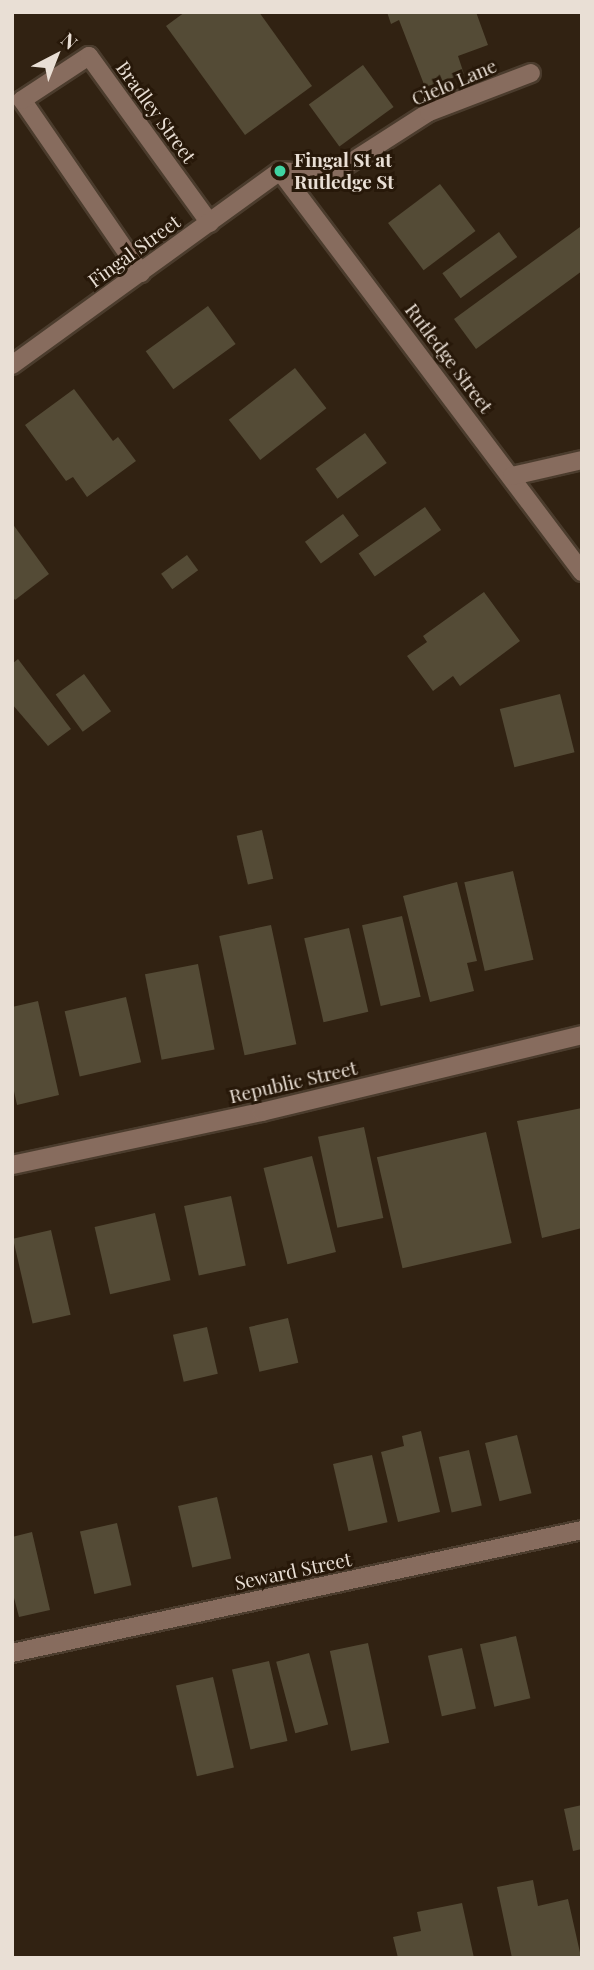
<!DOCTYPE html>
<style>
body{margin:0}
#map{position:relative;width:594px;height:1970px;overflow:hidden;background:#312212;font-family:"Playfair Display",serif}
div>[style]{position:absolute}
.building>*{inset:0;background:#544b36;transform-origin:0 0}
.roads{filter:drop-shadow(2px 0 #4b3c2d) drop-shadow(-2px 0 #4b3c2d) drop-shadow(0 2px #4b3c2d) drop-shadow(0 -2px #4b3c2d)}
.minor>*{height:18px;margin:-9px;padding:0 9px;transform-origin:9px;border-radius:9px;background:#876c5e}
.dots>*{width:19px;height:19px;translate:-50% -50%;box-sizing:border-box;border:4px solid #271809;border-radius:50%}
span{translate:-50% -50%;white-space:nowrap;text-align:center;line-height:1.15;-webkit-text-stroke:6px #271809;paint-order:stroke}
.street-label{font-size:19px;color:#e9dfd5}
.poi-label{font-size:19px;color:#e9dfd5;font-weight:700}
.left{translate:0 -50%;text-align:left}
.frame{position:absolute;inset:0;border:14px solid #e9dfd5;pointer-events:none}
.north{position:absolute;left:21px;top:21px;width:70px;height:70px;-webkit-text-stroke:5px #271809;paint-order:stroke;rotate:42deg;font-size:19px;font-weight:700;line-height:28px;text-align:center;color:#e9dfd5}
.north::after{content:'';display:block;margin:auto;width:24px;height:32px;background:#e9dfd5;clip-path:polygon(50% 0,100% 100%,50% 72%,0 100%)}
</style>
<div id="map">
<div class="building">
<i style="clip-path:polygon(185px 12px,259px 12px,312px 86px,245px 135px,166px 26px)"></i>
<i style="clip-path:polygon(387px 12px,476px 12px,488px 45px,458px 56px,464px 74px,425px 87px,399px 20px,391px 24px)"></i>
<i style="left:363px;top:65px;width:52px;height:67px;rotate:54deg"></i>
<i style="left:440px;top:184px;width:59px;height:65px;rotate:53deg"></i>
<i style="clip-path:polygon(580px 227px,582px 271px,476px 349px,454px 319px)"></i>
<i style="left:499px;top:232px;width:31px;height:70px;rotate:54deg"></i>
<i style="left:208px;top:306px;width:47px;height:77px;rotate:54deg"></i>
<i style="left:295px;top:368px;width:51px;height:84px;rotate:52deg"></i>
<i style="clip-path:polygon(74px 389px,113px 441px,118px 437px,136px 461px,87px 497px,73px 477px,66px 481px,25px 425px)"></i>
<i style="left:365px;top:433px;width:37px;height:61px;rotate:54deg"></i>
<i style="left:425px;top:507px;width:28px;height:81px;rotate:55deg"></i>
<i style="left:343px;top:514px;width:27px;height:47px;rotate:54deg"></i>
<i style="clip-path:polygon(12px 523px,49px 574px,15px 600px,12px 596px)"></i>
<i style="left:187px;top:555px;width:19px;height:32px;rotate:54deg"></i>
<i style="clip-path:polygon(484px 592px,520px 641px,460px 686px,453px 676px,433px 691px,407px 656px,427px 642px,423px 636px)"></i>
<i style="clip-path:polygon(18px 659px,71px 729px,48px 746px,12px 704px,12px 664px)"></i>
<i style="left:84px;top:674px;width:46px;height:35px;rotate:54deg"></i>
<i style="left:560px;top:694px;width:60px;height:62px;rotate:76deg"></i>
<i style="left:262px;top:830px;width:50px;height:26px;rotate:77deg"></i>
<i style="left:513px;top:871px;width:91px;height:50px;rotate:77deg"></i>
<i style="clip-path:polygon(457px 882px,477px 961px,467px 963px,474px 991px,430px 1002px,403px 896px)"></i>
<i style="left:402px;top:916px;width:83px;height:41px;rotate:77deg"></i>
<i style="left:271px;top:925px;width:122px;height:53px;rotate:78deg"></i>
<i style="left:349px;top:928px;width:86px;height:46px;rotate:77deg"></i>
<i style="left:198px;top:964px;width:87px;height:54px;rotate:79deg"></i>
<i style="left:126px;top:997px;width:67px;height:63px;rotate:77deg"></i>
<i style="clip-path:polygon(38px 1001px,59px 1095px,17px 1105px,12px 1082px,12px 1007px)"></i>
<i style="clip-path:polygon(582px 1108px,582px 1228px,542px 1238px,517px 1121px)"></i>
<i style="left:364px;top:1127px;width:93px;height:47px;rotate:78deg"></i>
<i style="left:486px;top:1132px;width:114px;height:112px;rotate:77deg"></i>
<i style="left:312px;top:1156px;width:99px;height:50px;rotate:76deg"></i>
<i style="left:231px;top:1196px;width:71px;height:48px;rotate:78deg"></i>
<i style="left:155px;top:1213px;width:69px;height:62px;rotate:77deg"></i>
<i style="left:51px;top:1230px;width:87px;height:39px;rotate:77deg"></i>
<i style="left:288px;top:1318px;width:46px;height:40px;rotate:77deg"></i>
<i style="left:207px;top:1327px;width:48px;height:35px;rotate:77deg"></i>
<i style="clip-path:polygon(421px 1431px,440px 1512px,398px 1522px,381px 1452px,404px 1446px,402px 1436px)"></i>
<i style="left:517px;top:1435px;width:60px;height:33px;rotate:76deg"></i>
<i style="left:469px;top:1450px;width:57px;height:31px;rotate:77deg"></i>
<i style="left:372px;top:1455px;width:69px;height:40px;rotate:77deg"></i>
<i style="left:217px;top:1497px;width:63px;height:40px;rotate:77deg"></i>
<i style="left:117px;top:1523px;width:64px;height:38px;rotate:77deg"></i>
<i style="clip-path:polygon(32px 1532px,50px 1610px,19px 1617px,12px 1590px,12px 1537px)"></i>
<i style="left:516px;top:1636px;width:64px;height:37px;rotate:77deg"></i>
<i style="left:368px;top:1643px;width:102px;height:39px;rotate:78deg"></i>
<i style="left:462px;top:1648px;width:62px;height:35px;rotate:77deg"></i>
<i style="left:309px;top:1653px;width:74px;height:34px;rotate:75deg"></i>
<i style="left:269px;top:1661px;width:82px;height:38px;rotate:77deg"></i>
<i style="left:213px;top:1677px;width:93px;height:38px;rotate:77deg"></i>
<i style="clip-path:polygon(582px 1805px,582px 1849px,573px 1851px,564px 1809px)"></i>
<i style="clip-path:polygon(533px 1880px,538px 1906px,568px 1899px,581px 1957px,512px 1958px,497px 1887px)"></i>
<i style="clip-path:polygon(462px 1903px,474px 1958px,398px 1958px,393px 1937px,421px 1931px,417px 1912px)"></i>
</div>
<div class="roads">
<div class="minor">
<i style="left:280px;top:171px;width:502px;rotate:53.02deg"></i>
<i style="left:280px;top:171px;width:51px;rotate:4.5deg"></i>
<i style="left:331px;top:175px;width:117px;rotate:-32.7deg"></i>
<i style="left:429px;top:112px;width:109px;rotate:-20.9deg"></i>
<i style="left:141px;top:273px;width:210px;rotate:-124.5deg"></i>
<i style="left:22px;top:100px;width:80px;rotate:-33.3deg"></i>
<i style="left:89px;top:56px;width:206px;rotate:54.1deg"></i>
<i style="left:12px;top:365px;width:331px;rotate:-35.9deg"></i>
<i style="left:512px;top:476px;width:72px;rotate:-12.9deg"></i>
<i style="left:12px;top:1165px;width:256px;rotate:-12deg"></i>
<i style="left:262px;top:1112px;width:329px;rotate:-13.5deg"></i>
<i style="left:12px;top:1653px;width:583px;rotate:-12.18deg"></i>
</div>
</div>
<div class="dots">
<i style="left:280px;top:171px;background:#3fd4a2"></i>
</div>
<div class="street-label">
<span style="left:454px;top:82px;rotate:-23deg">Cielo Lane</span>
<span style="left:156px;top:112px;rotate:54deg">Bradley Street</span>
<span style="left:134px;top:251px;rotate:-36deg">Fingal Street</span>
<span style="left:449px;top:358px;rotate:53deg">Rutledge Street</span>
<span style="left:293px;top:1082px;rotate:-13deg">Republic Street</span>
<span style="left:293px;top:1571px;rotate:-12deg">Seward Street</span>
</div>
<div class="poi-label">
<span class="left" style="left:294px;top:171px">Fingal St at<br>Rutledge St</span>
</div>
<div class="frame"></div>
<div class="north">N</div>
</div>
